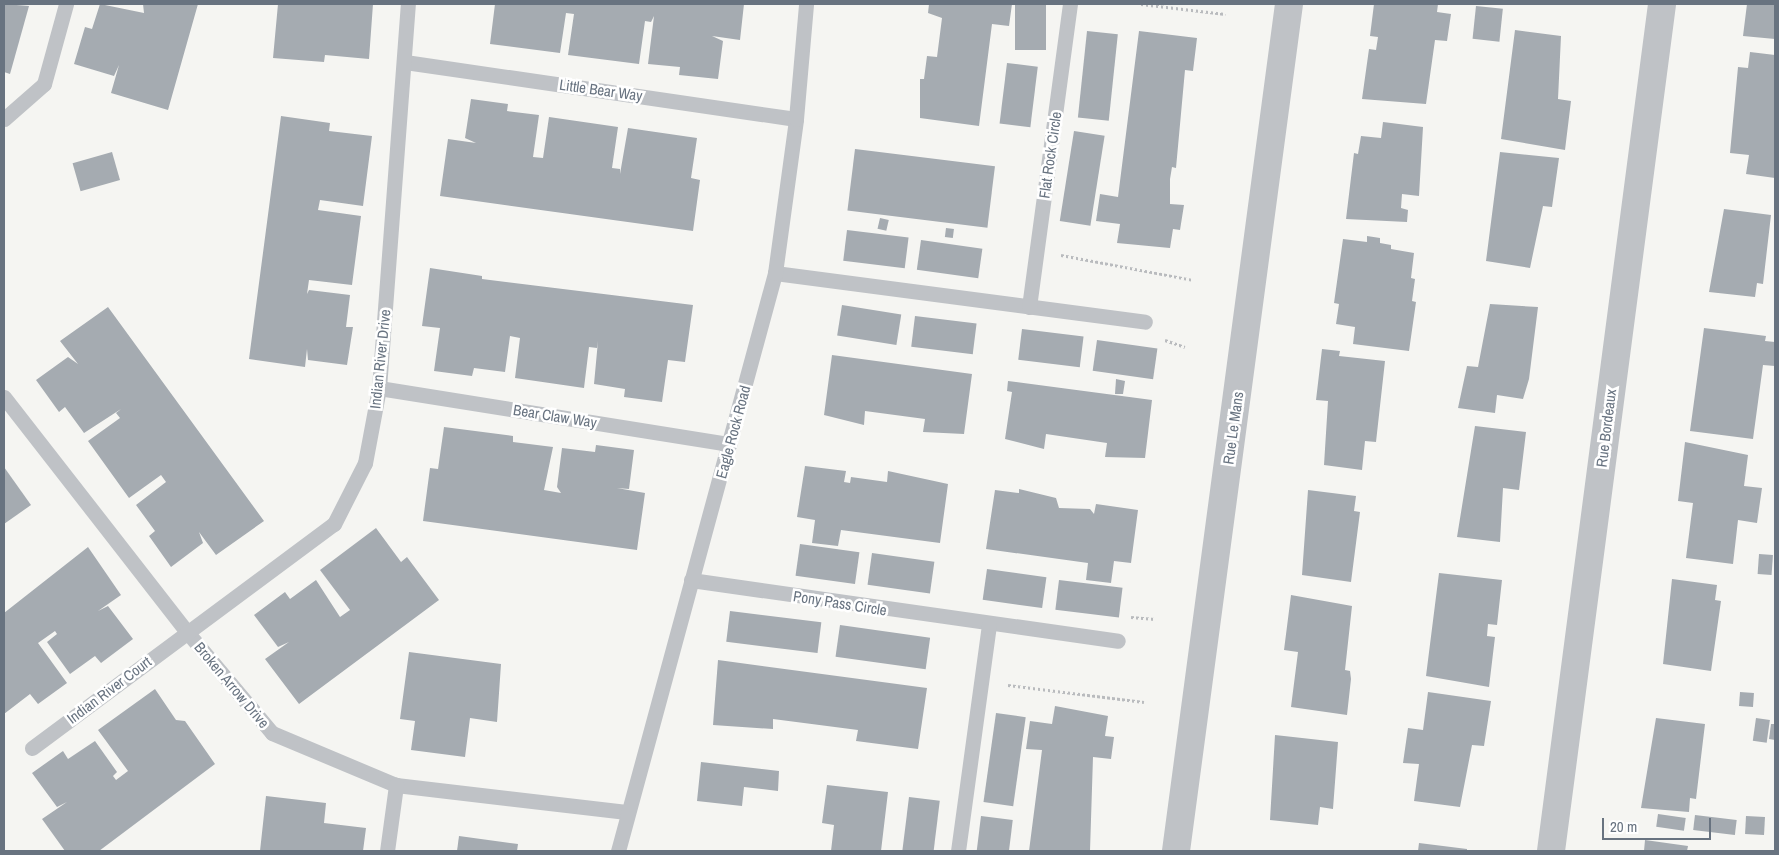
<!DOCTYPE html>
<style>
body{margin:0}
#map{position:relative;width:1779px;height:855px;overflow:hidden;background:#f5f5f2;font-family:"Archivo Narrow",sans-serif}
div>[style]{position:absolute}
.building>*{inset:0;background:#a5abb1;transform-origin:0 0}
.path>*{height:3px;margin-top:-1.5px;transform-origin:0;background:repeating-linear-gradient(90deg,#b9bbbe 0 2.5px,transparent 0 5px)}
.lane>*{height:15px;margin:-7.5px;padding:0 7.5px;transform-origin:7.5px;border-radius:7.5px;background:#bfc2c6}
.street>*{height:28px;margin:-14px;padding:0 14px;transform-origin:14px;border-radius:14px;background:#bfc2c6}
span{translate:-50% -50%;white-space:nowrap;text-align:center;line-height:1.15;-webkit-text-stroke:5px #fff;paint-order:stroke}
.street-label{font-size:15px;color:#687380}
.frame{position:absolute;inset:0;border:5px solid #687380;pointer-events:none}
.scale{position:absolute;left:1602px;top:818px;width:109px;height:22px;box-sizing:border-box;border:2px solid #687380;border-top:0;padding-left:6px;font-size:15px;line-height:18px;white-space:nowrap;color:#687380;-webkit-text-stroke:4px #fff;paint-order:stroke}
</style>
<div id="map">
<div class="building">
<i style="clip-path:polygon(4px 4px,29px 6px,10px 74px,4px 72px)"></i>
<i style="clip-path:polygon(100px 4px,144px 13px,143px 4px,198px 4px,168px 110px,111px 93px,119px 65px,114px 76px,74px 64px,85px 27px,92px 29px)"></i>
<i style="clip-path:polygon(278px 4px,373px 4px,369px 59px,325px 55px,324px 62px,273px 58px)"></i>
<i style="clip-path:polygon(495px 4px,744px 4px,740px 40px,712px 36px,723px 41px,718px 79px,679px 75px,680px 67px,648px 64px,654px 16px,651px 22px,645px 21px,639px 64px,568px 55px,574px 14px,566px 13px,560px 53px,490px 44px)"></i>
<i style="clip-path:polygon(929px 4px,1012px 4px,1009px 26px,992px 24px,979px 126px,920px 118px,920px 79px,924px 79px,927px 56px,937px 57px,942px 18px,928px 13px)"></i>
<i style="left:1015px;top:4px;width:31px;height:46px"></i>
<i style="clip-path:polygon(1374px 4px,1438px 4px,1437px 12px,1451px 14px,1447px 41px,1435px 40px,1426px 104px,1362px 99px,1369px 49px,1376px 50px,1378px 37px,1370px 36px)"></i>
<i style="clip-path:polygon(1747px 4px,1775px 4px,1775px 39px,1743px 36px)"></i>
<i style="left:1476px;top:6px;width:27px;height:33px;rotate:6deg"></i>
<i style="clip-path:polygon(1515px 30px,1561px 36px,1558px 99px,1571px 101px,1565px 150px,1501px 139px)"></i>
<i style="left:1087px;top:31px;width:31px;height:87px;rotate:6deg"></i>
<i style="clip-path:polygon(1139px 31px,1197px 38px,1193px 71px,1185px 70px,1176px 168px,1172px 167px,1170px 179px,1170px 204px,1184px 205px,1180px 230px,1173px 229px,1170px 248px,1117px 243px,1120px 224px,1096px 221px,1100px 194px,1118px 197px)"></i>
<i style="clip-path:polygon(1750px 52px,1775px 55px,1775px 178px,1746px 174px,1749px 155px,1730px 153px,1738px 67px,1748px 68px)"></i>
<i style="left:1007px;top:63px;width:31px;height:61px;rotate:7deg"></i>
<i style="clip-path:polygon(471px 99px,508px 104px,507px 111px,539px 115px,533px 157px,543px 158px,549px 117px,618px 127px,612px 168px,620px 169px,620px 174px,628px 128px,697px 138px,691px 178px,700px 180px,693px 231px,440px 196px,448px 139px,476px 143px,465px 138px)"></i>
<i style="clip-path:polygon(281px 116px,330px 123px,329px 131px,372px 136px,363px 206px,320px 200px,318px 210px,361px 216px,352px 285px,309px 280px,307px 294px,309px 290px,350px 295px,346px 327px,353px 327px,347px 365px,308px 360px,307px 349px,305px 367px,249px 359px)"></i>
<i style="clip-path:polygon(1383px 122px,1423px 127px,1419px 196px,1402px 194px,1401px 208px,1408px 210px,1407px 222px,1346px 219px,1354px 153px,1358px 154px,1361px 136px,1381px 138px)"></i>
<i style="left:1074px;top:131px;width:31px;height:91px;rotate:9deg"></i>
<i style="left:855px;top:149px;width:141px;height:62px;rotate:7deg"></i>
<i style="left:112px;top:152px;width:29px;height:41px;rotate:74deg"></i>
<i style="clip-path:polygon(1500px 152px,1559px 158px,1552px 207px,1543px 206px,1530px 268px,1486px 261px)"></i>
<i style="clip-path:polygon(1724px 209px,1771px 215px,1763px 284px,1757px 283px,1755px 297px,1709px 292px)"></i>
<i style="left:880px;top:218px;width:9px;height:11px;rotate:13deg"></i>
<i style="left:946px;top:228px;width:8px;height:9px;rotate:7deg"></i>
<i style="left:847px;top:230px;width:62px;height:31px;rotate:7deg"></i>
<i style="clip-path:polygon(1367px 236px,1380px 238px,1380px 243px,1391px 245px,1391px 249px,1414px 253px,1411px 278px,1415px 279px,1412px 301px,1416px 302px,1409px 351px,1353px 344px,1355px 327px,1336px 324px,1339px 304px,1334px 303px,1343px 239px,1367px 242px)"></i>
<i style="left:921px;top:240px;width:62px;height:30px;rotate:8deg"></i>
<i style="clip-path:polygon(430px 268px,482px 276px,482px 279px,693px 305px,685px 362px,668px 360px,662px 402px,624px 397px,625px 389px,594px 384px,598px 341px,597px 348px,589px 347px,584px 388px,515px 378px,520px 338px,510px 336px,505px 372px,474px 368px,472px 376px,434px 371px,440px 328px,422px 326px)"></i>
<i style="clip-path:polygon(1490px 304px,1538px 307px,1529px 379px,1523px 399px,1497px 395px,1495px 413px,1458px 408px,1467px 366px,1478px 367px)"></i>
<i style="left:842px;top:305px;width:60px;height:31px;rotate:9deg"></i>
<i style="clip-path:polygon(108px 307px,264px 521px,216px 555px,199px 532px,203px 543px,171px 567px,149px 536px,155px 531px,136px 505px,166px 482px,161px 475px,129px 498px,88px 441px,120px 418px,116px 413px,121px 409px,84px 433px,65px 407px,59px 412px,36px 380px,68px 357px,78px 364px,60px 341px)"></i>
<i style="left:915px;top:316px;width:62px;height:31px;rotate:7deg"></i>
<i style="clip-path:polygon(1704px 328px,1766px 336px,1765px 341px,1775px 342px,1775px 366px,1763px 365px,1753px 439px,1690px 431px)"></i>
<i style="left:1022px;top:329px;width:62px;height:31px;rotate:7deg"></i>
<i style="left:1097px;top:340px;width:61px;height:31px;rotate:8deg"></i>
<i style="clip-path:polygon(1322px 349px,1340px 351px,1339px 356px,1385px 361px,1376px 442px,1365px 441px,1362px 470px,1324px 465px,1328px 401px,1316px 400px)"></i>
<i style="clip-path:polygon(832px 355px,972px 374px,964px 434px,923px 432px,925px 419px,865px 411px,864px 425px,824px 415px)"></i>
<i style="clip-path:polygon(1116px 379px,1125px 381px,1123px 394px,1115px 394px)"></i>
<i style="clip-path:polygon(1008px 381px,1152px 400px,1145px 458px,1105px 457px,1107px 443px,1046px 434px,1044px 449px,1005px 439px,1012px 392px,1007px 391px)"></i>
<i style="clip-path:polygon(1475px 426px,1526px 432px,1519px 490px,1503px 488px,1500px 542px,1457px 537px)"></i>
<i style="clip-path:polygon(444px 427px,513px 436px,513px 442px,553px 447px,544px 490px,561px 493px,557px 487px,562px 448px,595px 452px,596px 445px,634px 450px,629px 489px,617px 488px,645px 493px,637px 550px,423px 521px,430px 468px,438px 469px)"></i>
<i style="clip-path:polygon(1685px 442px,1748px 455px,1744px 486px,1762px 488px,1757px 523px,1738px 520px,1733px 564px,1686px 558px,1693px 503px,1678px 501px)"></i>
<i style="clip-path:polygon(805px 466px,846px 471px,844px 482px,850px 483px,851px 477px,887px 482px,888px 471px,948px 484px,940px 543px,841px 530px,838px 546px,812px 543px,815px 520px,797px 517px)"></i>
<i style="clip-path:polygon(4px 467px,31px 505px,4px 524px)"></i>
<i style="clip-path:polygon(1019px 489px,1056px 498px,1059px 508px,1090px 509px,1094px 514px,1096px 504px,1138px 510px,1131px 563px,1114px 561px,1111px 583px,1086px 580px,1088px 563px,986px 549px,995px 490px,1019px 493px)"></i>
<i style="clip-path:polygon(1308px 490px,1356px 496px,1354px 511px,1360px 512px,1351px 582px,1302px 575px)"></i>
<i style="clip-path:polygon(376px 528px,401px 562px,407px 557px,439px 600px,299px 704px,265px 659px,289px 642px,278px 647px,254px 615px,285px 592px,290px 599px,316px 580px,340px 617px,350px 610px,320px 570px)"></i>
<i style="left:800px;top:544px;width:60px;height:32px;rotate:8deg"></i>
<i style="clip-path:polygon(88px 547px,121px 595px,98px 611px,108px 606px,133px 639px,101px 663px,95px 656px,70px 674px,47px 642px,57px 634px,55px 631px,38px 643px,67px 683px,38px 704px,30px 694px,4px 714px,4px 613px)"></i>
<i style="left:872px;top:553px;width:63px;height:32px;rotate:8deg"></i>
<i style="left:1759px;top:554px;width:14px;height:20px;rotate:4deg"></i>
<i style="left:987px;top:569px;width:60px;height:31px;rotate:8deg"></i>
<i style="clip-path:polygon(1439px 573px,1502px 580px,1497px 625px,1488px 624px,1487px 636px,1495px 637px,1489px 687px,1426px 676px)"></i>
<i style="clip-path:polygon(1672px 579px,1717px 585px,1715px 600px,1721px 601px,1711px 671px,1663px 664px)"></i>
<i style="left:1059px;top:580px;width:64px;height:30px;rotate:7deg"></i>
<i style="clip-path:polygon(1291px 595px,1352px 606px,1345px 670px,1350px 671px,1351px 679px,1347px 715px,1291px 707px,1298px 652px,1284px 650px)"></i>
<i style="left:730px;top:611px;width:92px;height:31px;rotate:7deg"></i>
<i style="left:840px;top:625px;width:91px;height:32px;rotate:8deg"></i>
<i style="clip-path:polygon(409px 652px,501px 664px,497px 722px,470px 718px,465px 757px,411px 750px,415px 721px,400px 719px)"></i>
<i style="clip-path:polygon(718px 660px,927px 688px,918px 749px,856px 741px,858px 730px,773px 719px,773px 729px,713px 725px)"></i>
<i style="clip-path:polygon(155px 689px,176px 720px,185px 721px,215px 764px,99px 851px,65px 851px,42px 819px,67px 802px,57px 807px,32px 773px,63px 751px,68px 759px,95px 741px,117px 772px,113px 776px,116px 780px,128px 771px,98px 730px)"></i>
<i style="clip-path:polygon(1428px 692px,1491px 701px,1484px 746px,1472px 745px,1460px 807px,1414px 801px,1419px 764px,1403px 763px,1408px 728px,1423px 730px)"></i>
<i style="left:1740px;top:692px;width:14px;height:14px;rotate:4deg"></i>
<i style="clip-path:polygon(1055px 706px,1108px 716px,1105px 736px,1114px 737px,1111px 759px,1093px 757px,1090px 851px,1029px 851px,1042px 750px,1026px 749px,1030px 721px,1052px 724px)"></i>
<i style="left:996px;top:713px;width:30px;height:90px;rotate:8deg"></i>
<i style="clip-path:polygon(1656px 718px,1705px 724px,1696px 799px,1690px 798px,1689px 812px,1641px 808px)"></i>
<i style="left:1756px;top:718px;width:14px;height:23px;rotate:8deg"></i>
<i style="clip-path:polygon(1771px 724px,1775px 724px,1775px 740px,1769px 739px)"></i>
<i style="clip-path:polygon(1275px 735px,1338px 742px,1333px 809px,1320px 807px,1318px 825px,1270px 820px)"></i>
<i style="clip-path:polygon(701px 762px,779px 771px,778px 791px,744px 787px,742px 806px,697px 801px)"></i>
<i style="clip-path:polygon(827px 785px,888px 792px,881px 851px,831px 851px,834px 825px,822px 823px)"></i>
<i style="clip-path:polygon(266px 796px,326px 803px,324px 823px,366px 828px,363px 851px,260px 851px)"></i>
<i style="left:909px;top:797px;width:31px;height:54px;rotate:7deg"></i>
<i style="left:1658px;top:814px;width:28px;height:13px;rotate:8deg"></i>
<i style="left:1695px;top:815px;width:42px;height:15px;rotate:7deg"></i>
<i style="left:981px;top:816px;width:32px;height:35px;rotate:7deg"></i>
<i style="left:1746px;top:816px;width:19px;height:18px;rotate:3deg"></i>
<i style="clip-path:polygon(459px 836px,518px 844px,517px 851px,457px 851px)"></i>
<i style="clip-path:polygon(1645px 840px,1688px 846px,1687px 851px,1644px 851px)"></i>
<i style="clip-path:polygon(1419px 843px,1467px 849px,1467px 851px,1418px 851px)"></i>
</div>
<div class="path">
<i style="left:1141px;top:4px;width:85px;rotate:6.8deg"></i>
<i style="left:1061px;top:255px;width:134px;rotate:10.7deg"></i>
<i style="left:1165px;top:340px;width:21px;rotate:19deg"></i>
<i style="left:1131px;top:617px;width:24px;rotate:5deg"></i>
<i style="left:1008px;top:685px;width:137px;rotate:7.1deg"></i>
</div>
<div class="lane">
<i style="left:405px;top:62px;width:395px;rotate:8.3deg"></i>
<i style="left:4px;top:119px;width:53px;rotate:-41.2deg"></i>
<i style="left:44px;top:84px;width:83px;rotate:-74.6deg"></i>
<i style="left:775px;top:273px;width:373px;rotate:7.5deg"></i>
<i style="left:1029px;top:307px;width:306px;rotate:-82.3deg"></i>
<i style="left:379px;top:388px;width:355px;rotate:9.1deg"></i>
<i style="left:4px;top:397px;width:298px;rotate:52.1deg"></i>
<i style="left:187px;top:632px;width:132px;rotate:49.9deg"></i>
<i style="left:272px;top:733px;width:134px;rotate:22.8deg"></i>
<i style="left:396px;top:785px;width:232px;rotate:6.7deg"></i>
<i style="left:691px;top:580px;width:431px;rotate:8.1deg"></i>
<i style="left:32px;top:748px;width:376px;rotate:-36.6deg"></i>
<i style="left:334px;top:524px;width:68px;rotate:-63.1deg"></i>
<i style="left:365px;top:463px;width:76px;rotate:-79.4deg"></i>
<i style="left:379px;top:388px;width:385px;rotate:-85.7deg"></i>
<i style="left:387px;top:851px;width:67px;rotate:-82.2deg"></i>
<i style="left:618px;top:851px;width:599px;rotate:-74.8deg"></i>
<i style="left:775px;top:273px;width:155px;rotate:-82.2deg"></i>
<i style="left:796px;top:119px;width:115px;rotate:-85deg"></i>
<i style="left:958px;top:851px;width:228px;rotate:-82.2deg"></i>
</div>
<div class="street">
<i style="left:1176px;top:851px;width:855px;rotate:-82.4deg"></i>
<i style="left:1551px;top:851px;width:854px;rotate:-82.53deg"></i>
</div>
<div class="street-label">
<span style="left:601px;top:90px;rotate:8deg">Little Bear Way</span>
<span style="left:1050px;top:155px;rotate:-82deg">Flat Rock Circle</span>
<span style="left:380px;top:359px;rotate:-84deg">Indian River Drive</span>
<span style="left:555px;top:416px;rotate:9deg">Bear Claw Way</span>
<span style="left:1233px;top:428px;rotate:-82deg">Rue Le Mans</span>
<span style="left:1606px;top:428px;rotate:-83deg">Rue Bordeaux</span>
<span style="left:733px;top:432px;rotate:-75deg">Eagle Rock Road</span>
<span style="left:840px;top:603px;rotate:9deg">Pony Pass Circle</span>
<span style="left:232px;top:685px;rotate:50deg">Broken Arrow Drive</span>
<span style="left:109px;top:690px;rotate:-37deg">Indian River Court</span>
</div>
<div class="frame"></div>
<div class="scale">20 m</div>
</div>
